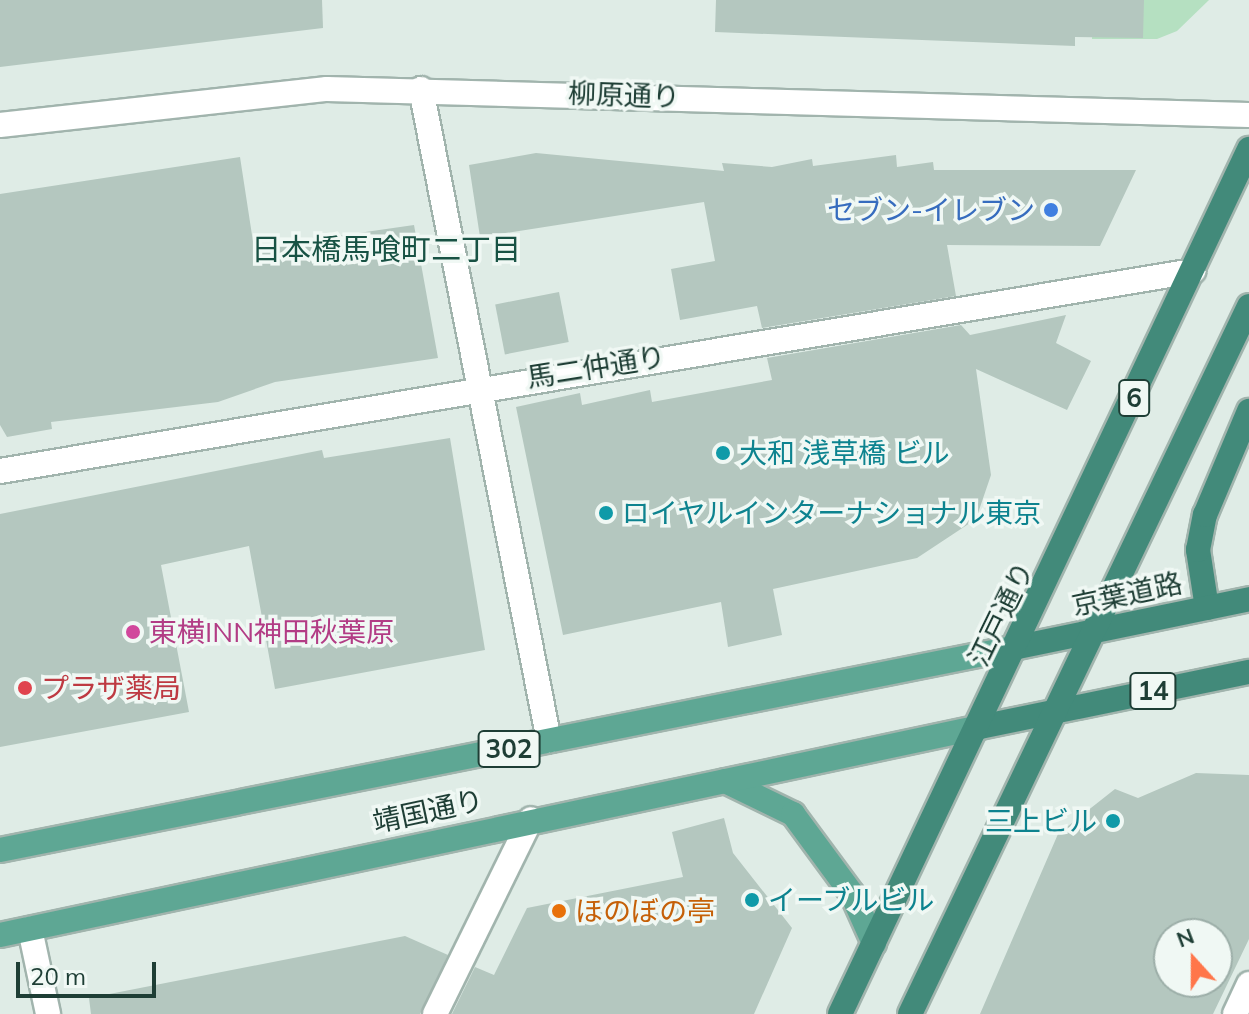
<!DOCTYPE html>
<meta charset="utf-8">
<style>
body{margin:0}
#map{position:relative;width:1249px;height:1014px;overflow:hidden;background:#dfece6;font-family:Mulish,"Noto Sans JP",sans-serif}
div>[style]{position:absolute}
.green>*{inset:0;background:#b5e0c1}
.building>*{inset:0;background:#b4c7bf;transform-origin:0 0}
.roads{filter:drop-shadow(2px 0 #a1b4ad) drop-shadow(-2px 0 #a1b4ad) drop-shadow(0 2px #a1b4ad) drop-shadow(0 -2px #a1b4ad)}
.minor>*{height:24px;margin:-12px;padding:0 12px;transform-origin:12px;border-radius:12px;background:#fff}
.primary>*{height:24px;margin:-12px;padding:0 12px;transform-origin:12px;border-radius:12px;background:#5ea794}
.trunk>*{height:24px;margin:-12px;padding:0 12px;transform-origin:12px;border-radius:12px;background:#428a7a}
.dots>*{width:22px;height:22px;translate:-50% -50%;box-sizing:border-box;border:4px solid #f0f8f4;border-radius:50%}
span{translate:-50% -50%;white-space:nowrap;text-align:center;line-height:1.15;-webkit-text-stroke:7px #f0f8f4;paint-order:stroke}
.shield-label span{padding:2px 6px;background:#f0f8f4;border:2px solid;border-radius:6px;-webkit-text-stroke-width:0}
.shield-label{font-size:26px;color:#1e3e35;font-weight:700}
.street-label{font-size:28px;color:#1e3e35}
.shop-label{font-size:28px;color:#366cbe}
.right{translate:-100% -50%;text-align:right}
.culture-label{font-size:28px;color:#0d838f}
.left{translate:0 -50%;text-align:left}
.hotel-label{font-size:28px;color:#b23c85}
.health-label{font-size:28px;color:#be3a42}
.food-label{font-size:28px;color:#c56008}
.neighbourhood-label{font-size:30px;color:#185244}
.north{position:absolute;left:1153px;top:918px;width:80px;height:80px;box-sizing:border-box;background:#f0f8f4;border:2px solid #9caea8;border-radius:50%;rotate:339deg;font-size:22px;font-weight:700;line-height:32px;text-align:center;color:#1e3e35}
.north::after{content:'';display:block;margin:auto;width:28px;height:36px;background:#ff764a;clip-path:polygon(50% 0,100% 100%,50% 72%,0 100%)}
.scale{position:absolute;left:16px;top:962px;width:140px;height:36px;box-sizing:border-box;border:4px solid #1e3e35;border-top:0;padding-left:10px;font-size:24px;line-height:28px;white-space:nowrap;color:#1e3e35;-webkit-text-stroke:6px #f0f8f4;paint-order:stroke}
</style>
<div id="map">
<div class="green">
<i style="clip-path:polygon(1093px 0,1209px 0,1177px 31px,1157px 39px,1092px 39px)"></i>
</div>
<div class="building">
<i style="clip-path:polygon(0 0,322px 0,323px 28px,0 67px)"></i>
<i style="clip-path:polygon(716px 0,1144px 0,1143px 38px,1075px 37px,1075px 46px,715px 32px)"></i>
<i style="clip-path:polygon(536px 153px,724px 171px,722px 163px,772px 167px,812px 159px,813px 166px,896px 155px,897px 167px,933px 162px,934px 170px,1136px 170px,1100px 246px,947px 245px,956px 296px,762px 328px,757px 306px,680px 320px,671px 269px,715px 261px,704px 202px,480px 237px,469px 165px)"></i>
<i style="clip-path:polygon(240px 157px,254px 248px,414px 225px,438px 358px,275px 382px,218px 402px,51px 422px,52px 429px,7px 437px,0 425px,0 194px)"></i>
<i style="left:559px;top:292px;width:51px;height:65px;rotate:79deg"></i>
<i style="clip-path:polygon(1066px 315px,1056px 343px,1091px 361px,1067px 410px,976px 369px,991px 475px,976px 519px,917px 558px,773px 589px,782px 635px,728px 647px,721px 602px,563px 635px,516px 407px,580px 393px,582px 405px,650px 390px,652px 402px,772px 380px,767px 358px,961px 325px,970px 335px)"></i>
<i style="clip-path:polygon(450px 438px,485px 650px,275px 689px,249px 546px,161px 565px,189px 712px,0 747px,0 514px,322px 450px,324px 458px)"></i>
<i style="clip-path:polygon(evenodd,1196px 773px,1249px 775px,1249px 939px,1213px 1014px,980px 1014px,1058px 834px,1115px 789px,1138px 798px,1196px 773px,1169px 934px,1217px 934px,1217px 982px,1169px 982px,1169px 934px)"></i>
<i style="clip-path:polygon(724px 818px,733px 853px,792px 928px,754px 1014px,452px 1014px,475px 967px,494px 975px,527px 908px,683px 877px,672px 832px)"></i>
<i style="clip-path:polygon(405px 936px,448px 955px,420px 1014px,91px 1014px,89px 998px)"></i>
</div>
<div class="roads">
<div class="minor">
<i style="left:421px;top:89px;width:664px;rotate:78.89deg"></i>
<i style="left:0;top:125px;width:329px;rotate:-6.3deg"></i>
<i style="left:327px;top:89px;width:922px;rotate:1.62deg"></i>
<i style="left:0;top:471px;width:1210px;rotate:-9.52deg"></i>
<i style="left:30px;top:929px;width:87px;rotate:78deg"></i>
<i style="left:435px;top:1014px;width:217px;rotate:-63.8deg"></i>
<i style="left:1235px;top:1014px;width:33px;rotate:-65deg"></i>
</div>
<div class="primary">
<i style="left:725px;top:781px;width:76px;rotate:25.9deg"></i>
<i style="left:793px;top:814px;width:99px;rotate:53.6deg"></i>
<i style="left:852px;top:894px;width:54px;rotate:65.8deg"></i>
<i style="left:0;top:850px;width:1038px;rotate:-11.28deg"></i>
<i style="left:0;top:935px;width:1002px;rotate:-11.98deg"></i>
</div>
<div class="trunk">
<i style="left:1207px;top:608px;width:59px;rotate:-98.8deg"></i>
<i style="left:1198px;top:550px;width:36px;rotate:-79deg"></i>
<i style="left:1205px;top:515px;width:113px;rotate:-67.1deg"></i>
<i style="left:1018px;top:647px;width:236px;rotate:-11.7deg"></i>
<i style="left:980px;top:727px;width:275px;rotate:-11.6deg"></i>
<i style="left:840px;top:1014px;width:957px;rotate:-64.69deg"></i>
<i style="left:910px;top:1014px;width:785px;rotate:-64.41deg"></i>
</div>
</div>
<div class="dots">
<i style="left:1051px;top:210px;background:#3f7fe0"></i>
<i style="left:723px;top:453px;background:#0f9aa8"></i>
<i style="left:606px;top:513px;background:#0f9aa8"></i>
<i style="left:133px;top:632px;background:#d1479c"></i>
<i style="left:25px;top:688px;background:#e0444e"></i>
<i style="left:1113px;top:821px;background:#0f9aa8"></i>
<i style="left:752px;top:900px;background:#0f9aa8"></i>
<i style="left:559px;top:911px;background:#e8710a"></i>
</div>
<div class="shield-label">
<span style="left:1134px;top:398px">6</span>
<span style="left:1153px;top:691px">14</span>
<span style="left:509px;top:749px">302</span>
</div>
<div class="street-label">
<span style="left:624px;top:95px;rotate:2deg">柳原通り</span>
<span style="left:596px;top:367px;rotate:-9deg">馬二仲通り</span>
<span style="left:1127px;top:594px;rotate:-12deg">京葉道路</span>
<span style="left:1001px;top:614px;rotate:-64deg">江戸通り</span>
<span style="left:428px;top:811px;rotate:-12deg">靖国通り</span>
</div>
<div class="shop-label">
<span class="right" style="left:1035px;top:210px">セブン-イレブン</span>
</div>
<div class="culture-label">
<span class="left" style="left:739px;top:453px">大和 浅草橋 ビル</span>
<span class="left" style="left:622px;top:513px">ロイヤルインターナショナル東京</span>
<span class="right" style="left:1097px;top:821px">三上ビル</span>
<span class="left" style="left:768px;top:900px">イーブルビル</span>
</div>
<div class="hotel-label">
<span class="left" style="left:149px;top:632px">東横INN神田秋葉原</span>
</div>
<div class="health-label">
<span class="left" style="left:41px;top:688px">プラザ薬局</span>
</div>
<div class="food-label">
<span class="left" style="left:575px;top:911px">ほのぼの亭</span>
</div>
<div class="neighbourhood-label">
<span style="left:386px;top:249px">日本橋馬喰町二丁目</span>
</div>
<div class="north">N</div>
<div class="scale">20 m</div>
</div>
